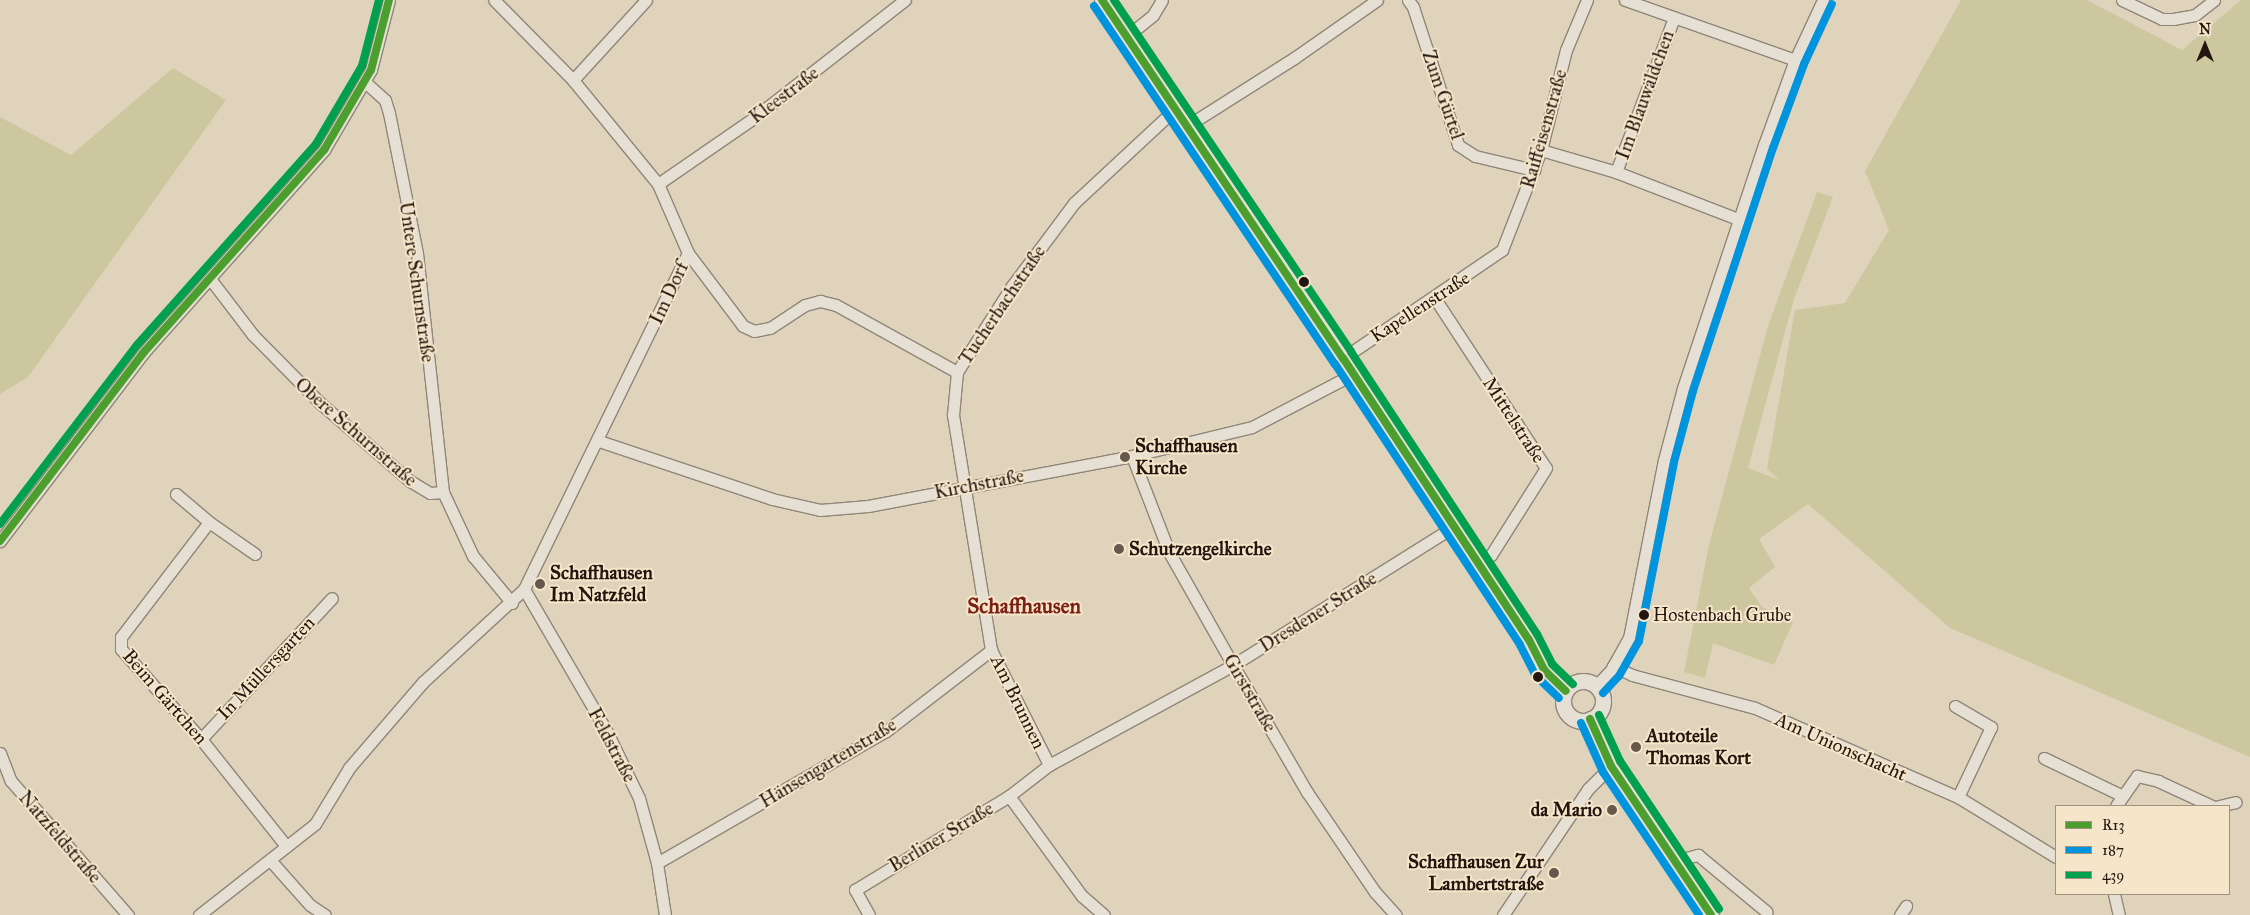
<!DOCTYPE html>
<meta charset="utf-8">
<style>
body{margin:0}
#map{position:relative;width:2250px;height:915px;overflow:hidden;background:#e0d3bb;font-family:"IM FELL Great Primer",serif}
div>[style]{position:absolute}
.green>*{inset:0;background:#ccc79e}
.roads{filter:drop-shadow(1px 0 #8f8678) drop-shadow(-1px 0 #8f8678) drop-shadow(0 1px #8f8678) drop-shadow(0 -1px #8f8678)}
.street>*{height:11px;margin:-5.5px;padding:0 5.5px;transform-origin:5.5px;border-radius:5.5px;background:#e6dfd3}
.secondary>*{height:15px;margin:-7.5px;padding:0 7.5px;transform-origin:7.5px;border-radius:7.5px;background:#e6dfd3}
.secondary>.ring{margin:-7.5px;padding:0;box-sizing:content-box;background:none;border:15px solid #e6dfd3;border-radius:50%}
.bus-1>*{height:8px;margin:-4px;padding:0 4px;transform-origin:4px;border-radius:4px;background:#4c9f2e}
.bus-2>*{height:8px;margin:-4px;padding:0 4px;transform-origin:4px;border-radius:4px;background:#0094de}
.bus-3>*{height:8px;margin:-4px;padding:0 4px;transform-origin:4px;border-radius:4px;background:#029f4e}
.dots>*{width:14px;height:14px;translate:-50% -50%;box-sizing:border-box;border:2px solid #f5e5c9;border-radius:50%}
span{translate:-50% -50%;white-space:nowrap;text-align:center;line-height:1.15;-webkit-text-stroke:4px #f5e5c9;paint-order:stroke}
.bus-label{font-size:18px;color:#231611}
.left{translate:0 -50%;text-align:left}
.street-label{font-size:19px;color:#231611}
.poi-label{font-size:19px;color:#231611;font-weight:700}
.right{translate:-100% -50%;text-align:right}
.quarter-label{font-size:21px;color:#7a1f14;font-weight:700}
.legend{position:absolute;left:2055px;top:805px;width:175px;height:90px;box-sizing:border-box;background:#f5e5c9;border:1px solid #a1927f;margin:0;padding:6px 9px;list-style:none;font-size:15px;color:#231611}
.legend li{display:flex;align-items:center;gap:10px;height:25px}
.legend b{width:25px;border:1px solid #a1927f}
.north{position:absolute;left:2180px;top:20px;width:50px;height:50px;-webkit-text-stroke:4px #f5e5c9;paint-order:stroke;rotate:0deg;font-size:14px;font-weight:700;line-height:20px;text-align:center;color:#231611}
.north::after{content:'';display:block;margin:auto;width:18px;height:22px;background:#231611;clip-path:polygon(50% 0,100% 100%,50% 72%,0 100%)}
</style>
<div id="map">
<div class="green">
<i style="clip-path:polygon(1961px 0,2087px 0,2182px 50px,2241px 0,2250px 0,2250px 757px,1950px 628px,1808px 504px,1759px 539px,1775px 567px,1749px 588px,1762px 607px,1793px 622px,1774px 665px,1713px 643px,1705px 678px,1684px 672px,1709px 545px,1768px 326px,1817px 192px,1833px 197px,1794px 299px,1748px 468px,1779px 480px,1767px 469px,1795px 310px,1845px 303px,1889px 230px,1865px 171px)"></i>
<i style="clip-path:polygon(173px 68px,226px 100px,28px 377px,0 394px,0 117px,71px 155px)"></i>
</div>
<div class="roads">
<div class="street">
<i style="left:1408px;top:0;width:9px;rotate:54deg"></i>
<i style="left:1413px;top:7px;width:145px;rotate:71.9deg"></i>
<i style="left:1458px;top:145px;width:20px;rotate:33deg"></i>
<i style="left:1475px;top:156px;width:61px;rotate:13.3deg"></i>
<i style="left:1625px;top:0;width:180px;rotate:19.4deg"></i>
<i style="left:2122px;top:0;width:44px;rotate:25.4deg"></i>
<i style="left:2162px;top:19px;width:11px"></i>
<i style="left:2173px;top:19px;width:22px;rotate:-10deg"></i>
<i style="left:2195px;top:15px;width:24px;rotate:-38deg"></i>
<i style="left:1126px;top:37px;width:35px;rotate:-39deg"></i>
<i style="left:1153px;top:15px;width:17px;rotate:-59deg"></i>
<i style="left:573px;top:80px;width:108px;rotate:-47.6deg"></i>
<i style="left:365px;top:82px;width:27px;rotate:42deg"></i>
<i style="left:385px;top:100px;width:14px;rotate:73deg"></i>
<i style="left:389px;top:113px;width:143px;rotate:78.7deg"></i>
<i style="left:417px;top:253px;width:240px;rotate:83.8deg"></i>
<i style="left:443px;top:492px;width:71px;rotate:64.9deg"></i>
<i style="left:473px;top:556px;width:61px;rotate:50.3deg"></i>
<i style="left:1187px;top:126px;width:127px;rotate:-32.4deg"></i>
<i style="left:1294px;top:58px;width:101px;rotate:-34.9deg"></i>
<i style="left:1541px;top:150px;width:78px;rotate:16.3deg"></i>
<i style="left:1616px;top:172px;width:131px;rotate:21.1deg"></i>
<i style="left:1616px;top:172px;width:165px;rotate:-69.4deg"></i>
<i style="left:658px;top:184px;width:118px;rotate:-34.6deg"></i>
<i style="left:755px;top:117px;width:190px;rotate:-38deg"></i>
<i style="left:688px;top:253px;width:91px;rotate:53deg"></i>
<i style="left:743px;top:326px;width:12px;rotate:24deg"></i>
<i style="left:754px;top:331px;width:16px;rotate:-11deg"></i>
<i style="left:770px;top:328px;width:42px;rotate:-33.3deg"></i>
<i style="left:805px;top:305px;width:16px;rotate:-15deg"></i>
<i style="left:820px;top:301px;width:16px;rotate:14deg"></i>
<i style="left:836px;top:305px;width:138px;rotate:29deg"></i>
<i style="left:957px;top:372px;width:102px;rotate:-57.4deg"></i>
<i style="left:1012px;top:286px;width:104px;rotate:-53.2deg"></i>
<i style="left:1074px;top:203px;width:138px;rotate:-42.9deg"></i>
<i style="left:211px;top:280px;width:69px;rotate:52.6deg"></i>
<i style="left:253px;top:335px;width:94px;rotate:45.4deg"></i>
<i style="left:319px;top:402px;width:121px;rotate:41deg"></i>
<i style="left:410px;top:481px;width:23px;rotate:31deg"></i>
<i style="left:430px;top:493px;width:13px;rotate:-4deg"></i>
<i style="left:1434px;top:297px;width:204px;rotate:56.8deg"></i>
<i style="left:1546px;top:468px;width:103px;rotate:122.3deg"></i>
<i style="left:1491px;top:555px;width:17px;rotate:152deg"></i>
<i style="left:1343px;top:358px;width:192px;rotate:-34.2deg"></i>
<i style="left:1502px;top:250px;width:107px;rotate:-68.7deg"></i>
<i style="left:1541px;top:150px;width:103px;rotate:-76deg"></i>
<i style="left:1566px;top:50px;width:54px;rotate:-67.2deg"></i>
<i style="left:957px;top:372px;width:43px;rotate:95.3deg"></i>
<i style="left:953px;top:415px;width:238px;rotate:80.8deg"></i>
<i style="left:991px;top:650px;width:129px;rotate:63.2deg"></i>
<i style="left:599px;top:441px;width:182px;rotate:18.5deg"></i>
<i style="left:772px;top:499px;width:49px;rotate:12.9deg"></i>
<i style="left:820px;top:510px;width:48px;rotate:-4.8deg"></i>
<i style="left:868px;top:506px;width:269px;rotate:-10.7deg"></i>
<i style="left:1132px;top:456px;width:123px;rotate:-13.6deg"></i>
<i style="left:1252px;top:427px;width:114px;rotate:-27.7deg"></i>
<i style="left:1132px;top:456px;width:103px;rotate:68.9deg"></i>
<i style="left:1169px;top:552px;width:130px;rotate:60.5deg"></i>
<i style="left:1233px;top:665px;width:147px;rotate:59.8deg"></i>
<i style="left:1307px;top:792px;width:121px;rotate:55.8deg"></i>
<i style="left:1375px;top:892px;width:31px;rotate:48deg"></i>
<i style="left:176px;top:494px;width:43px;rotate:40.3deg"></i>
<i style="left:209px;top:522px;width:145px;rotate:127.4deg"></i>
<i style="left:121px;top:637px;width:12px;rotate:90deg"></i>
<i style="left:121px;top:649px;width:120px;rotate:48.4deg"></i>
<i style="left:201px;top:739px;width:137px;rotate:51.5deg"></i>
<i style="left:209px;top:522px;width:56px;rotate:34.8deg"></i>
<i style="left:0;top:541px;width:238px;rotate:-52.7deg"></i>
<i style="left:144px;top:352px;width:271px;rotate:-48.3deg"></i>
<i style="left:324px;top:150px;width:93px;rotate:-59.6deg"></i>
<i style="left:371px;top:70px;width:72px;rotate:-75.6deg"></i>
<i style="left:524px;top:589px;width:161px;rotate:59.8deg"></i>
<i style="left:605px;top:728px;width:78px;rotate:64.1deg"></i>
<i style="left:639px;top:798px;width:67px;rotate:74.5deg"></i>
<i style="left:657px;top:863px;width:53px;rotate:81.3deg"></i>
<i style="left:1613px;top:666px;width:21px;rotate:25deg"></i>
<i style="left:1632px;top:675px;width:127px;rotate:15deg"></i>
<i style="left:1755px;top:708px;width:222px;rotate:23.7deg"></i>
<i style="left:1958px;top:797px;width:115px;rotate:31.5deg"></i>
<i style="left:1596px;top:686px;width:22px;rotate:-47deg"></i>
<i style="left:1611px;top:670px;width:37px;rotate:-61deg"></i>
<i style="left:1629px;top:638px;width:181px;rotate:-78.9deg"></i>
<i style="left:1664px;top:460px;width:74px;rotate:-75.2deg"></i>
<i style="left:1683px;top:388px;width:256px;rotate:-71.6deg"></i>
<i style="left:1764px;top:145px;width:90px;rotate:-70deg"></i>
<i style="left:1795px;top:60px;width:66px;rotate:-65deg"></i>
<i style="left:1955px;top:706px;width:42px;rotate:30.3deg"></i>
<i style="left:1991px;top:727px;width:77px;rotate:115.2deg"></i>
<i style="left:201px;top:739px;width:192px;rotate:-47.1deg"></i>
<i style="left:0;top:753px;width:30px;rotate:69deg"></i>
<i style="left:11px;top:781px;width:178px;rotate:48.9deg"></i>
<i style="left:2044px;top:758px;width:85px;rotate:25.7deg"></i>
<i style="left:1009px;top:796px;width:124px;rotate:53.9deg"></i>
<i style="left:1082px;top:896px;width:29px;rotate:41deg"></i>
<i style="left:2116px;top:806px;width:37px;rotate:-55deg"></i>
<i style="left:2137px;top:776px;width:22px;rotate:13deg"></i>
<i style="left:2158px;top:781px;width:60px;rotate:24.8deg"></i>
<i style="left:2219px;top:806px;width:17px;rotate:-13deg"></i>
<i style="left:270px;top:860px;width:60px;rotate:48.4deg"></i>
<i style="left:310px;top:905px;width:18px;rotate:34deg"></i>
<i style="left:1675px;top:861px;width:24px;rotate:-15deg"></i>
<i style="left:1698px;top:855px;width:89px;rotate:39.6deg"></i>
<i style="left:657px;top:863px;width:264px;rotate:-30deg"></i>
<i style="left:886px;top:731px;width:133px;rotate:-37.6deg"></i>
<i style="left:2114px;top:894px;width:22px;rotate:77deg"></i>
<i style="left:199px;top:915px;width:147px;rotate:-38.1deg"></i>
<i style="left:315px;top:824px;width:66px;rotate:-58.7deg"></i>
<i style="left:349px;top:768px;width:113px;rotate:-49.3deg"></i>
<i style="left:423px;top:682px;width:137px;rotate:-42.6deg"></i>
<i style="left:524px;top:589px;width:374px;rotate:-64deg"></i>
<i style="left:688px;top:253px;width:75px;rotate:-113.5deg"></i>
<i style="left:658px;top:184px;width:134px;rotate:-129.3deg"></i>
<i style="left:573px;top:80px;width:112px;rotate:-134.6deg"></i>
<i style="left:869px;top:915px;width:29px;rotate:-119deg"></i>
<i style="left:855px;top:890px;width:180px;rotate:-31.4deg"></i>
<i style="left:1009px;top:796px;width:51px;rotate:-37.8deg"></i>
<i style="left:1049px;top:765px;width:209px;rotate:-28.5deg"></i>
<i style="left:1233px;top:665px;width:260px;rotate:-32.1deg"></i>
<i style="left:1503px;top:915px;width:152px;rotate:-56deg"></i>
<i style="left:1588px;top:789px;width:33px;rotate:-45deg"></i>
<i style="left:1900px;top:915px;width:11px;rotate:-56deg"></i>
</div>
<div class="secondary">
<i style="left:1102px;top:0;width:432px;rotate:56.1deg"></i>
<i style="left:1343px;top:358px;width:338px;rotate:56.6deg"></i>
<i style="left:1529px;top:640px;width:34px;rotate:63deg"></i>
<i style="left:1544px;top:670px;width:30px;rotate:44deg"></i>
<i class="ring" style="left:1563px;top:681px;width:25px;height:25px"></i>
<i style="left:1590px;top:719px;width:51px;rotate:65.9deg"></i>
<i style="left:1611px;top:766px;width:179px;rotate:56.1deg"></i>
</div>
</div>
<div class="bus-1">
<i style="left:1102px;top:0;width:432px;rotate:56.1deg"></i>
<i style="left:1343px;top:358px;width:338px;rotate:56.6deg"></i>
<i style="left:1529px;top:640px;width:34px;rotate:63deg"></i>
<i style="left:1544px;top:670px;width:30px;rotate:44deg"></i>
<i style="left:0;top:541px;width:238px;rotate:-52.7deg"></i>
<i style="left:144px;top:352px;width:271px;rotate:-48.3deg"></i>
<i style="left:324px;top:150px;width:93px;rotate:-59.6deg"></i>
<i style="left:371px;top:70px;width:72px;rotate:-75.6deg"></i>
<i style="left:1590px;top:719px;width:51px;rotate:65.9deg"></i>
<i style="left:1611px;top:766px;width:179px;rotate:56.1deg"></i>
</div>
<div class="bus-2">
<i style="left:1094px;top:6px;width:432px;rotate:56.1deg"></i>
<i style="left:1335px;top:364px;width:336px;rotate:56.6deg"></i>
<i style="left:1520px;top:645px;width:34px;rotate:63deg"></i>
<i style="left:1535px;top:675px;width:33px;rotate:44deg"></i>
<i style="left:1603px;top:693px;width:23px;rotate:-47deg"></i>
<i style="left:1619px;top:676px;width:40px;rotate:-60.3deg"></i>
<i style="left:1639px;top:641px;width:182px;rotate:-78.9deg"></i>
<i style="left:1674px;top:462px;width:73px;rotate:-75deg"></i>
<i style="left:1693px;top:391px;width:256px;rotate:-71.8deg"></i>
<i style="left:1773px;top:148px;width:90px;rotate:-69.7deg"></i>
<i style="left:1804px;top:64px;width:66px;rotate:-65deg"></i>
<i style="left:1581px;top:723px;width:54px;rotate:65.8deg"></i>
<i style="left:1603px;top:772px;width:172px;rotate:56.1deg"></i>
</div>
<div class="bus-3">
<i style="left:1114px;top:0;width:424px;rotate:56deg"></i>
<i style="left:1351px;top:352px;width:338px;rotate:56.6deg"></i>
<i style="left:1537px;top:634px;width:34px;rotate:63deg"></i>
<i style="left:1552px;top:664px;width:29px;rotate:44deg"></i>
<i style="left:0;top:524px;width:225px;rotate:-52.6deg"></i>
<i style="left:137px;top:345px;width:269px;rotate:-48.3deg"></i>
<i style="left:316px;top:144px;width:91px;rotate:-59.5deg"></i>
<i style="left:362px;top:66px;width:68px;rotate:-75.6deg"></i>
<i style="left:1599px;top:715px;width:51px;rotate:65.5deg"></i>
<i style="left:1620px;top:761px;width:178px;rotate:56.2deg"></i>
</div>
<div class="dots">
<i style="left:1304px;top:282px;background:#231611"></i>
<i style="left:1125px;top:457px;background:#65584c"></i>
<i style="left:1119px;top:549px;background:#65584c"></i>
<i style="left:540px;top:584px;background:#65584c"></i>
<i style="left:1644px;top:615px;background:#231611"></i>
<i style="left:1538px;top:677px;background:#231611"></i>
<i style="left:1636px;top:747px;background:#65584c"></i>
<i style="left:1612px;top:810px;background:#65584c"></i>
<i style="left:1554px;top:873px;background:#65584c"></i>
</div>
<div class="bus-label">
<span class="left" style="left:1653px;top:615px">Hostenbach Grube</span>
</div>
<div class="street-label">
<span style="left:784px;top:95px;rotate:-37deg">Kleestraße</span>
<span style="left:1443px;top:95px;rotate:71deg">Zum Gürtel</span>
<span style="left:1645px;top:95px;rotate:-70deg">Im Blauwäldchen</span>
<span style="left:1544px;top:129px;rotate:-74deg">Raiffeisenstraße</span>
<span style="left:417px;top:282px;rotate:82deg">Untere Schurnstraße</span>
<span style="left:669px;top:293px;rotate:-65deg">Im Dorf</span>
<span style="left:1002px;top:305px;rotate:-56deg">Tucherbachstraße</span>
<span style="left:1420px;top:307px;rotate:-33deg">Kapellenstraße</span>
<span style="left:1514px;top:420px;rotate:57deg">Mittelstraße</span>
<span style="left:356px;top:432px;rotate:41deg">Obere Schurnstraße</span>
<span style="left:979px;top:484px;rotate:-11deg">Kirchstraße</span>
<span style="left:1318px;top:612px;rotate:-32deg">Dresdener Straße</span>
<span style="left:266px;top:668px;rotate:-47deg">In Müllersgarten</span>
<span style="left:1250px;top:693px;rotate:60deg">Girststraße</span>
<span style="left:165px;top:697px;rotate:49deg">Beim Gärtchen</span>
<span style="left:1018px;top:702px;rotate:64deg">Am Brunnen</span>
<span style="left:612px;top:745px;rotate:62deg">Feldstraße</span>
<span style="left:1841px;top:747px;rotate:24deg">Am Unionschacht</span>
<span style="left:828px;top:763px;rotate:-31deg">Hänsengartenstraße</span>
<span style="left:60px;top:837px;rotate:49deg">Natzfeldstraße</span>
<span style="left:941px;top:837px;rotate:-31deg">Berliner Straße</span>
</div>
<div class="poi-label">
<span class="left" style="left:1135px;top:457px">Schaffhausen<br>Kirche</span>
<span class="left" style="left:1129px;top:549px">Schutzengelkirche</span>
<span class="left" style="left:550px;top:584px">Schaffhausen<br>Im Natzfeld</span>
<span class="left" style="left:1646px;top:747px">Autoteile<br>Thomas Kort</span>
<span class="right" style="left:1602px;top:810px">da Mario</span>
<span class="right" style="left:1544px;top:873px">Schaffhausen Zur<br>Lambertstraße</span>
</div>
<div class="quarter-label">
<span style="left:1024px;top:606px">Schaffhausen</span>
</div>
<ul class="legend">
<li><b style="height:6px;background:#4c9f2e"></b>R13</li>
<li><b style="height:6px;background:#0094de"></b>187</li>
<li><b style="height:6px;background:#029f4e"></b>439</li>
</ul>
<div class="north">N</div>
</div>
